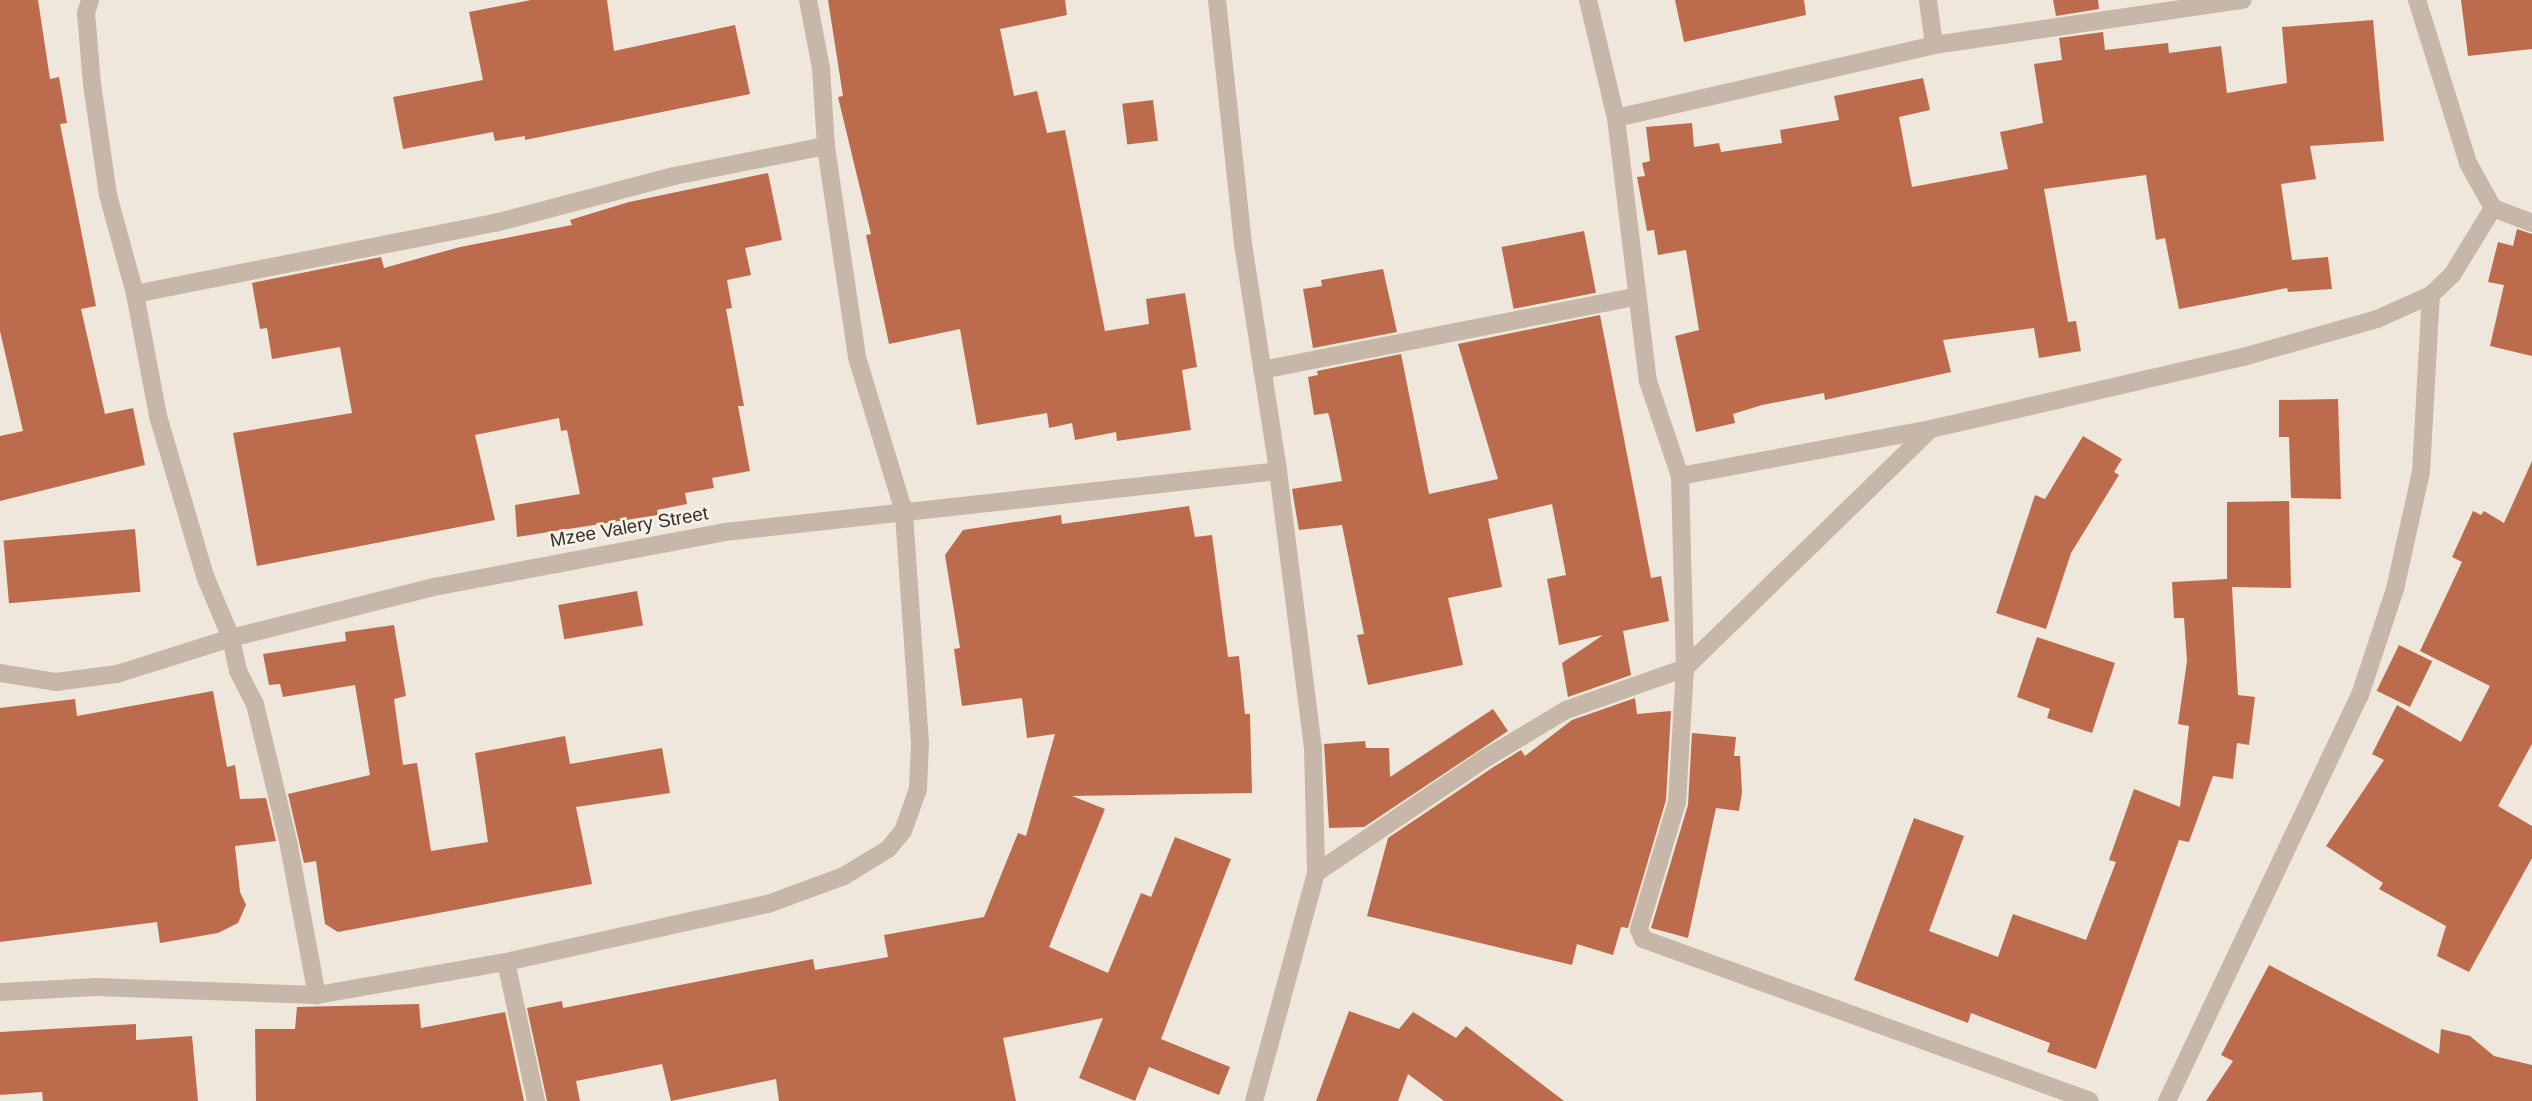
<!DOCTYPE html>
<style>
body{margin:0}
#map{position:relative;width:2532px;height:1101px;overflow:hidden;background:#efe7db;font-family:Arial,sans-serif}
div>[style]{position:absolute}
.building>*{inset:0;background:#bc6c4d;transform-origin:0 0}
.minor>*{height:18px;margin:-9px;padding:0 9px;transform-origin:9px;border-radius:9px;background:#c6b7a8}
span{translate:-50% -50%;white-space:nowrap;text-align:center;line-height:1.15;-webkit-text-stroke:5px #f7f1e7;paint-order:stroke}
.street-label{font-size:19px;color:#342c28}
</style>
<div id="map">
<div class="building">
<i style="clip-path:polygon(0 0,38px 0,50px 79px,59px 77px,67px 123px,60px 124px,96px 306px,81px 309px,105px 414px,133px 408px,145px 465px,0 501px,0 436px,23px 431px,0 331px)"></i>
<i style="clip-path:polygon(531px 0,607px 0,614px 51px,735px 25px,750px 94px,525px 140px,525px 136px,495px 141px,493px 132px,403px 149px,393px 97px,483px 80px,469px 12px)"></i>
<i style="clip-path:polygon(828px 0,1065px 0,1067px 15px,1000px 29px,1014px 96px,1037px 91px,1047px 133px,1065px 130px,1105px 331px,1149px 324px,1146px 299px,1185px 293px,1197px 367px,1182px 370px,1191px 430px,1117px 441px,1116px 432px,1075px 440px,1072px 423px,1049px 428px,1047px 413px,977px 425px,960px 329px,889px 344px,866px 235px,871px 234px,838px 97px,843px 96px)"></i>
<i style="clip-path:polygon(1675px 0,1804px 0,1806px 15px,1684px 42px)"></i>
<i style="clip-path:polygon(2053px 0,2098px 0,2099px 9px,2056px 16px)"></i>
<i style="clip-path:polygon(2461px 0,2532px 0,2532px 49px,2468px 56px)"></i>
<i style="clip-path:polygon(2373px 20px,2384px 141px,2310px 146px,2316px 179px,2281px 184px,2292px 260px,2328px 257px,2332px 289px,2288px 292px,2287px 288px,2179px 309px,2165px 238px,2156px 240px,2146px 175px,2044px 189px,2068px 322px,2076px 321px,2081px 351px,2039px 358px,2034px 328px,1943px 340px,1951px 372px,1825px 400px,1824px 393px,1762px 405px,1733px 414px,1735px 423px,1696px 432px,1675px 336px,1699px 330px,1686px 250px,1658px 255px,1654px 230px,1647px 231px,1637px 177px,1645px 176px,1642px 163px,1650px 161px,1646px 127px,1692px 123px,1694px 147px,1719px 143px,1721px 152px,1782px 143px,1780px 130px,1839px 120px,1834px 96px,1923px 78px,1930px 110px,1899px 117px,1912px 187px,2008px 169px,2000px 132px,2043px 123px,2034px 64px,2062px 60px,2059px 38px,2103px 32px,2105px 50px,2168px 43px,2169px 53px,2221px 46px,2227px 93px,2287px 83px,2282px 27px)"></i>
<i style="left:1153px;top:100px;width:41px;height:31px;rotate:83deg"></i>
<i style="clip-path:polygon(768px 173px,782px 240px,745px 248px,751px 275px,727px 280px,732px 308px,726px 309px,744px 406px,738px 406px,750px 471px,712px 478px,714px 488px,685px 493px,687px 504px,657px 510px,658px 515px,517px 537px,515px 505px,580px 494px,567px 430px,561px 431px,559px 418px,475px 435px,495px 520px,257px 566px,233px 433px,352px 413px,340px 347px,272px 359px,267px 328px,260px 329px,252px 283px,381px 257px,384px 268px,460px 247px,572px 225px,570px 220px,629px 202px)"></i>
<i style="clip-path:polygon(2517px 229px,2532px 234px,2532px 356px,2490px 346px,2504px 285px,2488px 282px,2498px 242px,2513px 246px)"></i>
<i style="left:1584px;top:231px;width:63px;height:84px;rotate:79deg"></i>
<i style="clip-path:polygon(1383px 269px,1397px 332px,1313px 348px,1303px 289px,1322px 286px,1321px 280px)"></i>
<i style="clip-path:polygon(1600px 315px,1651px 578px,1661px 576px,1669px 621px,1623px 631px,1631px 675px,1568px 697px,1562px 663px,1603px 635px,1559px 645px,1547px 579px,1566px 575px,1552px 504px,1488px 519px,1502px 587px,1448px 598px,1463px 665px,1368px 685px,1357px 635px,1364px 634px,1342px 525px,1299px 530px,1298px 525px,1292px 489px,1342px 481px,1330px 419px,1328px 413px,1314px 415px,1308px 377px,1318px 375px,1317px 371px,1401px 354px,1429px 494px,1498px 479px,1458px 344px)"></i>
<i style="clip-path:polygon(2338px 399px,2341px 499px,2291px 498px,2289px 437px,2279px 437px,2279px 400px)"></i>
<i style="clip-path:polygon(2083px 436px,2122px 459px,2114px 472px,2119px 475px,2071px 553px,2046px 629px,1996px 613px,2035px 495px,2045px 499px)"></i>
<i style="clip-path:polygon(2532px 461px,2532px 744px,2498px 806px,2532px 826px,2532px 858px,2469px 972px,2437px 956px,2446px 926px,2379px 889px,2383px 883px,2326px 846px,2384px 760px,2372px 754px,2397px 705px,2461px 742px,2490px 686px,2420px 651px,2462px 562px,2452px 557px,2473px 511px,2481px 515px,2484px 511px,2504px 523px)"></i>
<i style="clip-path:polygon(2289px 501px,2291px 588px,2232px 587px,2238px 695px,2255px 697px,2249px 745px,2237px 743px,2233px 779px,2213px 776px,2189px 842px,2179px 840px,2096px 1069px,2047px 1052px,2050px 1043px,1971px 1013px,1968px 1023px,1854px 980px,1914px 818px,1964px 836px,1929px 931px,1998px 957px,2013px 914px,2086px 940px,2116px 862px,2109px 860px,2134px 789px,2180px 807px,2189px 726px,2178px 724px,2187px 661px,2184px 618px,2174px 618px,2172px 582px,2227px 579px,2227px 502px)"></i>
<i style="clip-path:polygon(1189px 506px,1195px 537px,1212px 535px,1228px 657px,1239px 656px,1245px 714px,1250px 714px,1252px 793px,1072px 796px,1105px 809px,1049px 947px,1108px 973px,1141px 893px,1151px 897px,1175px 837px,1231px 859px,1161px 1039px,1230px 1067px,1219px 1095px,1149px 1067px,1135px 1101px,1079px 1078px,1103px 1018px,1003px 1038px,1016px 1101px,779px 1101px,776px 1079px,671px 1101px,662px 1064px,576px 1081px,580px 1101px,547px 1101px,527px 1008px,562px 1001px,563px 1008px,813px 959px,815px 970px,888px 957px,884px 935px,984px 917px,1018px 833px,1026px 836px,1055px 734px,1027px 738px,1022px 698px,962px 706px,954px 649px,960px 648px,945px 555px,963px 530px,1061px 515px,1062px 524px)"></i>
<i style="left:135px;top:529px;width:63px;height:132px;rotate:85deg"></i>
<i style="left:637px;top:591px;width:35px;height:80px;rotate:80deg"></i>
<i style="clip-path:polygon(394px 625px,406px 696px,394px 699px,403px 765px,417px 763px,431px 851px,488px 842px,475px 753px,565px 736px,570px 764px,662px 748px,670px 793px,576px 807px,592px 884px,338px 932px,325px 924px,316px 861px,304px 863px,288px 794px,370px 775px,355px 685px,283px 697px,280px 684px,269px 685px,263px 654px,346px 641px,345px 632px)"></i>
<i style="clip-path:polygon(2037px 637px,2115px 663px,2092px 733px,2047px 718px,2050px 709px,2017px 697px)"></i>
<i style="left:2399px;top:645px;width:37px;height:51px;rotate:26deg"></i>
<i style="clip-path:polygon(213px 691px,227px 767px,235px 765px,240px 799px,266px 798px,276px 841px,235px 846px,240px 892px,246px 905px,238px 923px,218px 933px,160px 943px,157px 922px,0 942px,0 708px,75px 699px,77px 716px)"></i>
<i style="clip-path:polygon(1635px 698px,1637px 714px,1671px 711px,1666px 800px,1628px 928px,1621px 927px,1613px 955px,1577px 944px,1572px 965px,1367px 916px,1388px 838px,1492px 768px,1521px 750px,1525px 756px,1572px 720px)"></i>
<i style="clip-path:polygon(1493px 709px,1508px 731px,1364px 827px,1329px 828px,1324px 744px,1365px 741px,1366px 748px,1389px 748px,1390px 777px)"></i>
<i style="clip-path:polygon(1692px 733px,1736px 737px,1734px 756px,1740px 756px,1742px 792px,1739px 811px,1716px 808px,1688px 938px,1651px 928px,1688px 805px)"></i>
<i style="clip-path:polygon(2269px 965px,2439px 1054px,2441px 1029px,2470px 1036px,2494px 1056px,2532px 1065px,2532px 1101px,2206px 1101px,2233px 1061px,2221px 1055px)"></i>
<i style="clip-path:polygon(419px 1004px,421px 1028px,505px 1012px,524px 1101px,256px 1101px,255px 1029px,295px 1029px,297px 1007px)"></i>
<i style="clip-path:polygon(1349px 1011px,1399px 1029px,1413px 1012px,1456px 1038px,1466px 1026px,1564px 1101px,1444px 1101px,1408px 1074px,1398px 1101px,1316px 1101px)"></i>
<i style="clip-path:polygon(136px 1024px,136px 1040px,192px 1036px,198px 1101px,43px 1101px,42px 1092px,0 1095px,0 1032px)"></i>
</div>
<div class="minor">
<i style="left:90px;top:0;width:14px;rotate:107deg"></i>
<i style="left:86px;top:13px;width:71px;rotate:85.2deg"></i>
<i style="left:92px;top:84px;width:112px;rotate:81.8deg"></i>
<i style="left:108px;top:195px;width:103px;rotate:74.7deg"></i>
<i style="left:135px;top:294px;width:124px;rotate:79.3deg"></i>
<i style="left:158px;top:416px;width:167px;rotate:73.6deg"></i>
<i style="left:205px;top:576px;width:67px;rotate:67.2deg"></i>
<i style="left:231px;top:638px;width:34px;rotate:78deg"></i>
<i style="left:238px;top:671px;width:37px;rotate:63deg"></i>
<i style="left:255px;top:704px;width:146px;rotate:76.5deg"></i>
<i style="left:289px;top:846px;width:152px;rotate:79.4deg"></i>
<i style="left:1217px;top:0;width:245px;rotate:83.9deg"></i>
<i style="left:1243px;top:244px;width:230px;rotate:81.2deg"></i>
<i style="left:1278px;top:471px;width:278px;rotate:82.8deg"></i>
<i style="left:1313px;top:747px;width:126px;rotate:88.6deg"></i>
<i style="left:1316px;top:873px;width:236px;rotate:105.2deg"></i>
<i style="left:1588px;top:0;width:121px;rotate:76.7deg"></i>
<i style="left:1616px;top:118px;width:265px;rotate:83.1deg"></i>
<i style="left:1648px;top:381px;width:100px;rotate:71.4deg"></i>
<i style="left:1680px;top:476px;width:192px;rotate:88.5deg"></i>
<i style="left:1685px;top:668px;width:134px;rotate:93.4deg"></i>
<i style="left:1677px;top:802px;width:133px;rotate:106.7deg"></i>
<i style="left:1639px;top:929px;width:11px;rotate:68deg"></i>
<i style="left:1643px;top:939px;width:475px;rotate:19.9deg"></i>
<i style="left:1928px;top:0;width:45px;rotate:82.4deg"></i>
<i style="left:2417px;top:0;width:171px;rotate:72.6deg"></i>
<i style="left:2468px;top:163px;width:51px;rotate:60.9deg"></i>
<i style="left:2493px;top:208px;width:42px;rotate:21deg"></i>
<i style="left:1616px;top:118px;width:326px;rotate:-12.9deg"></i>
<i style="left:1934px;top:45px;width:312px;rotate:-8.3deg"></i>
<i style="left:135px;top:294px;width:367px;rotate:-11.2deg"></i>
<i style="left:495px;top:223px;width:185px;rotate:-14.7deg"></i>
<i style="left:674px;top:176px;width:155px;rotate:-11.2deg"></i>
<i style="left:1262px;top:370px;width:380px;rotate:-11.1deg"></i>
<i style="left:1680px;top:476px;width:255px;rotate:-10.6deg"></i>
<i style="left:0;top:673px;width:57px;rotate:9.1deg"></i>
<i style="left:56px;top:682px;width:62px;rotate:-7.5deg"></i>
<i style="left:117px;top:674px;width:120px;rotate:-17.5deg"></i>
<i style="left:231px;top:638px;width:209px;rotate:-14.1deg"></i>
<i style="left:434px;top:587px;width:296px;rotate:-10.7deg"></i>
<i style="left:725px;top:532px;width:556px;rotate:-6.29deg"></i>
<i style="left:1316px;top:873px;width:205px;rotate:-34.1deg"></i>
<i style="left:1486px;top:758px;width:93px;rotate:-31deg"></i>
<i style="left:1566px;top:710px;width:126px;rotate:-19.4deg"></i>
<i style="left:1685px;top:668px;width:343px;rotate:-44.2deg"></i>
<i style="left:1931px;top:429px;width:320px;rotate:-13deg"></i>
<i style="left:2243px;top:357px;width:139px;rotate:-15.8deg"></i>
<i style="left:2377px;top:319px;width:59px;rotate:-24deg"></i>
<i style="left:2431px;top:295px;width:29px;rotate:-44deg"></i>
<i style="left:2452px;top:275px;width:79px;rotate:-58.5deg"></i>
<i style="left:506px;top:962px;width:142px;rotate:77.8deg"></i>
<i style="left:0;top:992px;width:96px;rotate:-3deg"></i>
<i style="left:96px;top:987px;width:221px;rotate:2.1deg"></i>
<i style="left:317px;top:995px;width:192px;rotate:-9.9deg"></i>
<i style="left:506px;top:962px;width:268px;rotate:-12.5deg"></i>
<i style="left:768px;top:904px;width:81px;rotate:-20.2deg"></i>
<i style="left:844px;top:876px;width:52px;rotate:-31.5deg"></i>
<i style="left:888px;top:849px;width:23px;rotate:-50deg"></i>
<i style="left:903px;top:831px;width:45px;rotate:-70.3deg"></i>
<i style="left:918px;top:789px;width:46px;rotate:-87.5deg"></i>
<i style="left:920px;top:743px;width:232px;rotate:-94deg"></i>
<i style="left:904px;top:512px;width:162px;rotate:-106.9deg"></i>
<i style="left:857px;top:357px;width:213px;rotate:-98.4deg"></i>
<i style="left:826px;top:146px;width:78px;rotate:-93.7deg"></i>
<i style="left:821px;top:68px;width:69px;rotate:-100.8deg"></i>
<i style="left:2167px;top:1101px;width:450px;rotate:-64.6deg"></i>
<i style="left:2360px;top:695px;width:112px;rotate:-71.7deg"></i>
<i style="left:2395px;top:589px;width:120px;rotate:-77.5deg"></i>
<i style="left:2421px;top:472px;width:177px;rotate:-86.8deg"></i>
</div>
<div class="street-label">
<span style="left:629px;top:527px;rotate:-10deg">Mzee Valery Street</span>
</div>
</div>
